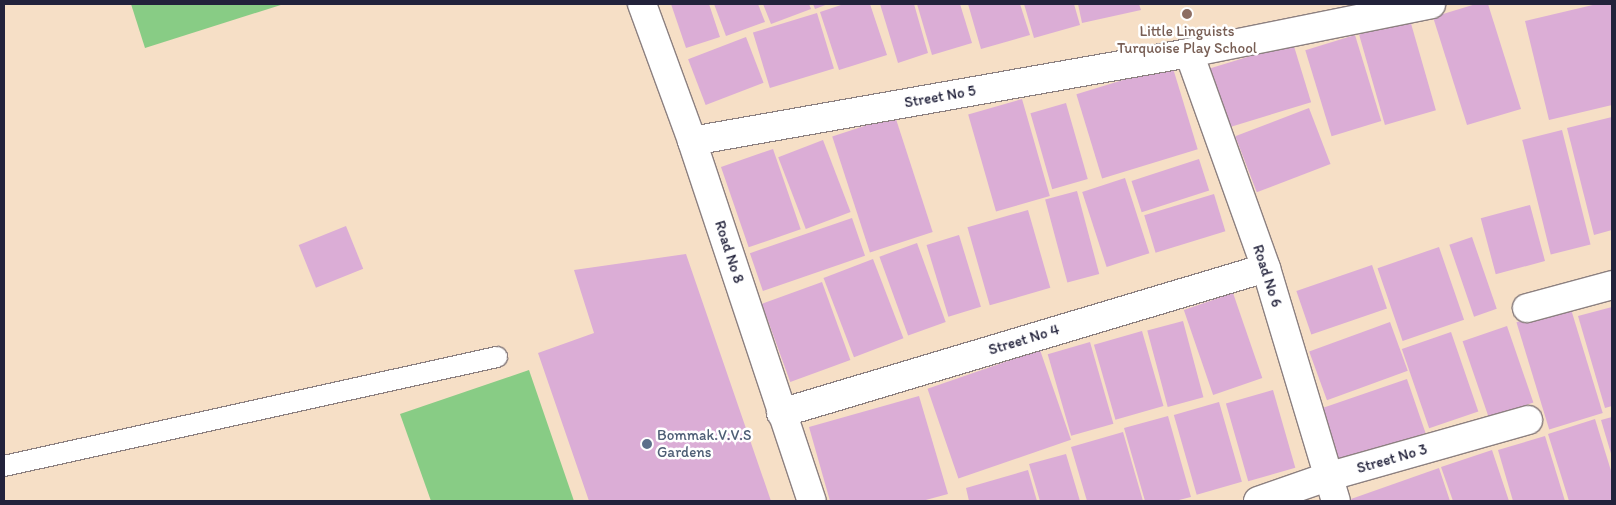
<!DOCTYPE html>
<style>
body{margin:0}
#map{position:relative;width:1616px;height:505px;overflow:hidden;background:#f6dfc6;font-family:Itim,sans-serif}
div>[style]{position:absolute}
.green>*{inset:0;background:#88cc85}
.building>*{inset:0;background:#dbadd6;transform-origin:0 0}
.roads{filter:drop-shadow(1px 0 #8c8080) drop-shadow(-1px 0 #8c8080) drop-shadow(0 1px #8c8080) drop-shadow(0 -1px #8c8080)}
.service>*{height:20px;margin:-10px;padding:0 10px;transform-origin:10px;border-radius:10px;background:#fff}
.minor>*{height:28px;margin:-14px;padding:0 14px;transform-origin:14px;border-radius:14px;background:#fff}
.dots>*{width:14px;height:14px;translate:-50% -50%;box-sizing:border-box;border:2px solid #fff;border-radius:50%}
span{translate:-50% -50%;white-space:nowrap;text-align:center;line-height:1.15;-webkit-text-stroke:5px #fff;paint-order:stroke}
.education-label{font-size:15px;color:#785e54}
.street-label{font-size:15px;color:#22223b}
.service-label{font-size:15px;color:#4e5e75}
.left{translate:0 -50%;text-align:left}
.frame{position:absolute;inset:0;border:5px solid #22223b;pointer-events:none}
</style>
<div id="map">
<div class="green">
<i style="clip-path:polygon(131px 4px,284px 4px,145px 48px)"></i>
<i style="clip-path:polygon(529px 370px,574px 501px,431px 501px,400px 414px)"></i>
</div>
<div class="building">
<i style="clip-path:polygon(671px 4px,709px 4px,720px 37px,686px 48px)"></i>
<i style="clip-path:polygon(714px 4px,758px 4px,765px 22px,726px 36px)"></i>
<i style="clip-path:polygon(763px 4px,809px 4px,811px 9px,771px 24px)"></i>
<i style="clip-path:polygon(813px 4px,828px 4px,815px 9px)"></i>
<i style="clip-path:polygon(844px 4px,870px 4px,887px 55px,839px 70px,820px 12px)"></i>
<i style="clip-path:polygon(880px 4px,914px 4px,928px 53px,898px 63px)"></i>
<i style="clip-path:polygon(917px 4px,960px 4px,972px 43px,932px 55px)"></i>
<i style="clip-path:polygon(968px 4px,1020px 4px,1030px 35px,981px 49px)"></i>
<i style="clip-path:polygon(1024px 4px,1074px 4px,1080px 25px,1034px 38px)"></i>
<i style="clip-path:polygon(1078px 4px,1139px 4px,1141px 10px,1082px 23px)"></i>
<i style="clip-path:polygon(1476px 4px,1488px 4px,1521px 109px,1467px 125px,1433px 17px)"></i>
<i style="clip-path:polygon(1597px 4px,1612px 4px,1612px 105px,1549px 120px,1525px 21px)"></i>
<i style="left:817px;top:13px;width:58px;height:67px;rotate:73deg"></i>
<i style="left:1410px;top:20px;width:94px;height:53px;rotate:74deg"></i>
<i style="left:1355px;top:35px;width:90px;height:52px;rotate:73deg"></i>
<i style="left:746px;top:37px;width:49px;height:62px;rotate:69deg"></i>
<i style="left:1293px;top:43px;width:62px;height:88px;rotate:73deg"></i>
<i style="left:1172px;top:65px;width:88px;height:100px;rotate:73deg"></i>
<i style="left:1022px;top:99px;width:101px;height:56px;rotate:74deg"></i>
<i style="left:1066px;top:103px;width:79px;height:37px;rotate:74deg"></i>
<i style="left:1309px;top:108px;width:60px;height:79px;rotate:69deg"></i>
<i style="left:895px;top:116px;width:122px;height:66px;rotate:72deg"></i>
<i style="clip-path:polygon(1612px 117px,1612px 230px,1594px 235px,1567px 128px)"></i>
<i style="left:1562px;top:130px;width:118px;height:41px;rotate:76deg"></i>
<i style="left:823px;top:140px;width:77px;height:48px;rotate:69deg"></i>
<i style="left:773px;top:149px;width:85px;height:55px;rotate:71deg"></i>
<i style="left:1199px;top:159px;width:33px;height:71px;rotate:72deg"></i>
<i style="left:1125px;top:178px;width:79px;height:45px;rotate:72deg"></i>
<i style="left:1077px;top:191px;width:86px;height:33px;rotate:75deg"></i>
<i style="left:1214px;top:194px;width:39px;height:73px;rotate:73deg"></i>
<i style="left:1530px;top:205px;width:58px;height:51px;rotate:75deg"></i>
<i style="left:1028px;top:210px;width:81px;height:63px;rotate:74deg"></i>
<i style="left:852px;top:218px;width:40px;height:108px;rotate:71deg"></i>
<i style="left:346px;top:226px;width:46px;height:51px;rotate:68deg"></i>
<i style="left:959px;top:235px;width:75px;height:34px;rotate:73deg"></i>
<i style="left:1472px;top:237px;width:76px;height:24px;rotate:71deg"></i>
<i style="left:917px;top:243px;width:84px;height:40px;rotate:70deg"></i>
<i style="left:1439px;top:247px;width:77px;height:65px;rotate:71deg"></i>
<i style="clip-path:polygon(686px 254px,771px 501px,589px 501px,538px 353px,594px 333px,574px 270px)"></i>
<i style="left:873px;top:259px;width:85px;height:53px;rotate:69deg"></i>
<i style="left:1372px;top:265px;width:46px;height:80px;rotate:71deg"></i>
<i style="left:822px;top:282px;width:83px;height:64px;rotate:70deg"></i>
<i style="left:1233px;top:293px;width:90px;height:52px;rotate:71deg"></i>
<i style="left:1570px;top:306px;width:112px;height:56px;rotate:73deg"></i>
<i style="clip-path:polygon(1612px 307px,1612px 406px,1605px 408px,1578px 316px)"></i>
<i style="left:1183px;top:321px;width:79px;height:37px;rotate:75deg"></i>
<i style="left:1390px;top:322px;width:52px;height:86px;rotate:70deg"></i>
<i style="left:1507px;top:326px;width:81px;height:47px;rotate:71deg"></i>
<i style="left:1142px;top:331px;width:78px;height:50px;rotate:74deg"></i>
<i style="left:1451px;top:332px;width:84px;height:52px;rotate:71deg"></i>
<i style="left:1090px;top:342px;width:85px;height:44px;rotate:74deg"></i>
<i style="left:1040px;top:350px;width:95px;height:119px;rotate:71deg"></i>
<i style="left:1407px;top:379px;width:57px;height:94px;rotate:71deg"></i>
<i style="left:1273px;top:390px;width:81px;height:49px;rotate:74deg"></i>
<i style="clip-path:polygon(919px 396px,948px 494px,922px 501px,830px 501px,809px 427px)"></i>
<i style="left:1219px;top:402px;width:83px;height:47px;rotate:74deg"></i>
<i style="clip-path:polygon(1168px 416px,1191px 497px,1175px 501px,1145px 501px,1124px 428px)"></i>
<i style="clip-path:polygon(1612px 417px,1612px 457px,1601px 420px)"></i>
<i style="clip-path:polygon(1595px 419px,1612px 474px,1612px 501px,1569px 501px,1548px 434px)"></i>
<i style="clip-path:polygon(1123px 432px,1143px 501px,1087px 501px,1071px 447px)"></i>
<i style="clip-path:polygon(1545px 436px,1565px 501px,1513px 501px,1498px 450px)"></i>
<i style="clip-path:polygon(1492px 450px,1509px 501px,1453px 501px,1441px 467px)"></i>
<i style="clip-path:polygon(1066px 454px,1080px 501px,1040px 501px,1029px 464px)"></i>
<i style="clip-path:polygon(1439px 468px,1450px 501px,1352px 501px,1351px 499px)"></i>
<i style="clip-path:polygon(1028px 470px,1037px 501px,969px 501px,966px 488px)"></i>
</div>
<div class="roads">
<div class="service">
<i style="left:4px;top:466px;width:505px;rotate:-12.47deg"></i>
</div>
<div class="minor">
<i style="left:642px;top:4px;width:146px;rotate:69.9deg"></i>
<i style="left:692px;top:141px;width:379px;rotate:71.6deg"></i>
<i style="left:1189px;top:53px;width:228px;rotate:70.3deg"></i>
<i style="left:1266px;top:268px;width:243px;rotate:73.3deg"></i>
<i style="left:692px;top:141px;width:505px;rotate:-10.04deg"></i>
<i style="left:1189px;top:53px;width:247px;rotate:-11.4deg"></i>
<i style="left:1527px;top:308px;width:88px;rotate:-15.1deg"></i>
<i style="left:781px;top:413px;width:506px;rotate:-16.65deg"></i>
<i style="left:1258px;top:501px;width:73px;rotate:-19.2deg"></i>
<i style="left:1327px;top:477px;width:209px;rotate:-15.8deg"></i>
</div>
</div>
<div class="dots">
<i style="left:1187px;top:14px;background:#8d6e63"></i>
<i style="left:647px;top:444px;background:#5c6f8a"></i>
</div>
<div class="education-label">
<span style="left:1187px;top:40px">Little Linguists<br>Turquoise Play School</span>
</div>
<div class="street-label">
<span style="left:940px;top:97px;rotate:-10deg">Street No 5</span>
<span style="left:729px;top:252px;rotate:72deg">Road No 8</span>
<span style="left:1267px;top:276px;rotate:72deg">Road No 6</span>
<span style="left:1024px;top:340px;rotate:-17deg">Street No 4</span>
<span style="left:1392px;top:459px;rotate:-16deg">Street No 3</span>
</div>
<div class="service-label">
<span class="left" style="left:657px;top:444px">Bommak.V.V.S<br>Gardens</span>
</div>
<div class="frame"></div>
</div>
